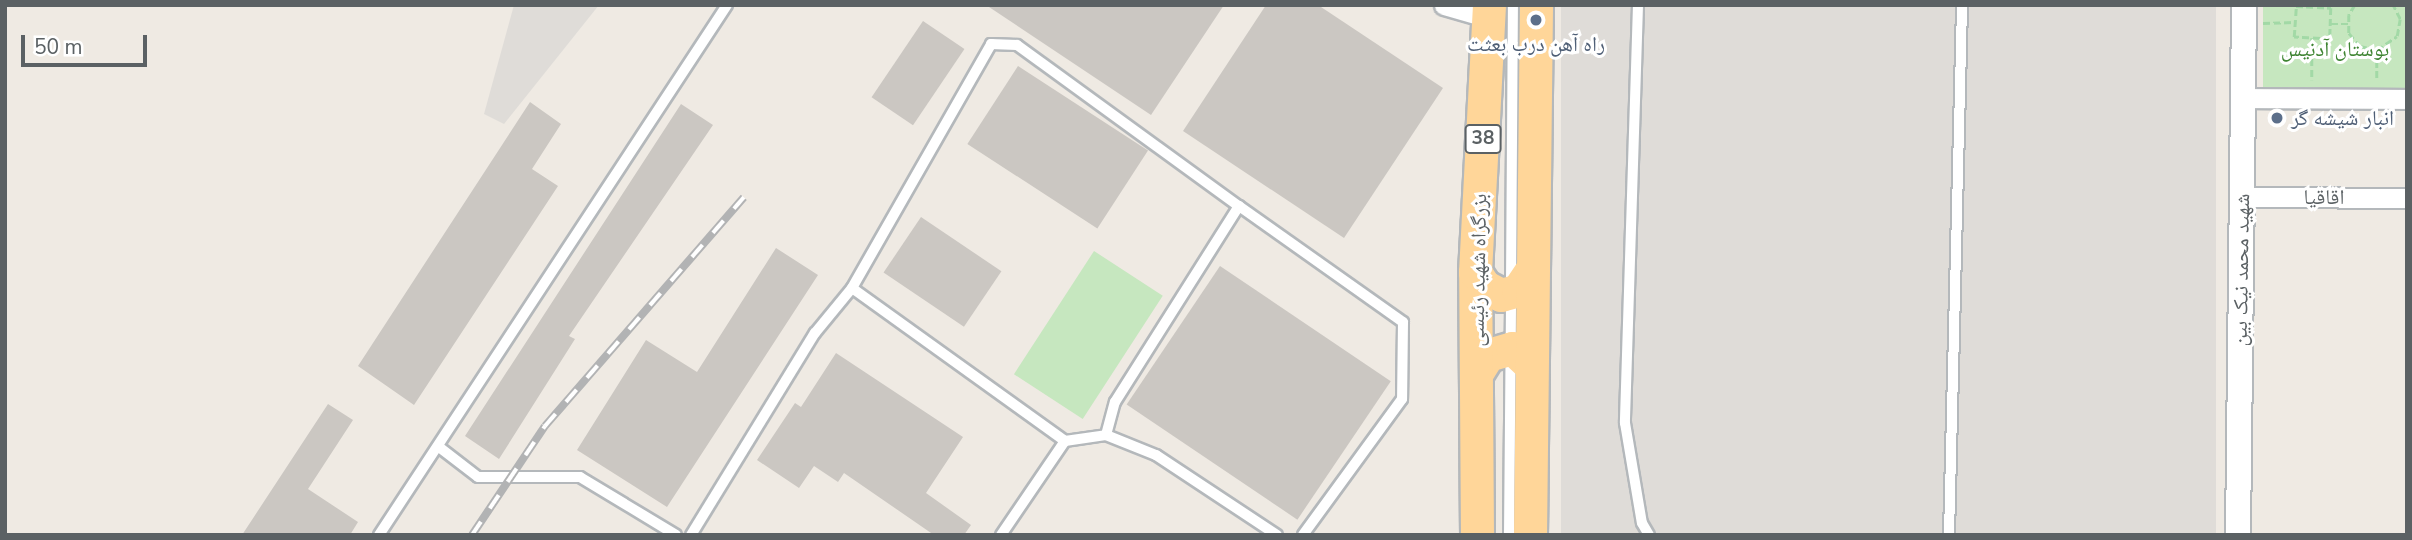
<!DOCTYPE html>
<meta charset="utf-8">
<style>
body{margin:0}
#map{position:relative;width:2412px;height:540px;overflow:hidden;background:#efeae3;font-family:"Nunito Sans","Noto Naskh Arabic",sans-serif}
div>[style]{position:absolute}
.industrial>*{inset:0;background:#dfdcd8;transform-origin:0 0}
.green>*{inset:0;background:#c6e7bf;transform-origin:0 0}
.building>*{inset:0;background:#cbc7c2;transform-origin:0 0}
.path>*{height:2.5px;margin-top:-1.25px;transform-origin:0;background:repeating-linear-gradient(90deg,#a2d9a6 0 7px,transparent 0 10.5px)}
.roads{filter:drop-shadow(2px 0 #b4b8bb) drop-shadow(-2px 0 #b4b8bb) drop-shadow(0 2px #b4b8bb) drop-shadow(0 -2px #b4b8bb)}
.service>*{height:10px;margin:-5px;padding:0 5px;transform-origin:5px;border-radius:5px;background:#fff}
.minor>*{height:19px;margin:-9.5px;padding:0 9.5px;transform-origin:9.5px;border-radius:9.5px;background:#fff}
.tertiary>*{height:24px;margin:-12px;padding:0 12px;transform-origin:12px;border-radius:12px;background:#fff}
.trunk>*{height:33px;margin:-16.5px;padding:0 16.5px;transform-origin:16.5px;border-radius:16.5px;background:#ffd699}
.rail>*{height:8px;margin-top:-4px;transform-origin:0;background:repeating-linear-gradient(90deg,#fff 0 16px,#b2b3b4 0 32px);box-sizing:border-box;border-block:2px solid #b2b3b4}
.dots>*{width:19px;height:19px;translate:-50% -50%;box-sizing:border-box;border:4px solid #fff;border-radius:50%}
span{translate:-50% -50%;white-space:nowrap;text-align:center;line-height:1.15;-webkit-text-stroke:6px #fff;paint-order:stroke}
.shield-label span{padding:2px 5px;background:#fff;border:2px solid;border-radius:5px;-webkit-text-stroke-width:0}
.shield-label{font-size:19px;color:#5b6164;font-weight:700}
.service-label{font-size:21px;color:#4e5e75}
.left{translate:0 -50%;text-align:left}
.park-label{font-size:21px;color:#3e8432}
.street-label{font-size:21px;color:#5b6164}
.frame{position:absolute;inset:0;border:7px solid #5b6164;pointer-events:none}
.scale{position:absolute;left:21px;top:35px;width:126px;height:32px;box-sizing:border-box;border:4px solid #5b6164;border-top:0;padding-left:9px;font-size:21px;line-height:24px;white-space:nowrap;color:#5b6164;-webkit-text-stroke:5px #fff;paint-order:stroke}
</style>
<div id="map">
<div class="industrial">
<i style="clip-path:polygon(514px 5px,599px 5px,504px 124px,484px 114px)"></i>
<i style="left:1561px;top:5px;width:655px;height:530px"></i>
</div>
<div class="green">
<i style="left:2263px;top:5px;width:144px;height:88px"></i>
<i style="left:1094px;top:251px;width:82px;height:147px;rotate:33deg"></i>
</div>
<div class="building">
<i style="clip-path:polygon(986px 5px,1224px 5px,1151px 115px)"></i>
<i style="clip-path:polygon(1266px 5px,1318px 5px,1443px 88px,1344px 238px,1183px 131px)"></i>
<i style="left:923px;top:21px;width:50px;height:92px;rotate:34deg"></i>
<i style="left:1018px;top:66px;width:155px;height:93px;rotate:33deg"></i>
<i style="clip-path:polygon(530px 102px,561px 124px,532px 169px,558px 186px,414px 405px,358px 366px)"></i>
<i style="clip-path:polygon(681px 104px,713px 125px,569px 336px,575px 339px,499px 459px,465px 436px)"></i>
<i style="left:921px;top:217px;width:97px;height:67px;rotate:34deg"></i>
<i style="clip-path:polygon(776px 248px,818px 275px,667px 507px,577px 450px,646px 340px,697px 372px)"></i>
<i style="left:1220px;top:266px;width:206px;height:167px;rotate:34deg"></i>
<i style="clip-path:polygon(836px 353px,963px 437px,926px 493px,971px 525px,964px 535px,934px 535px,844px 473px,838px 482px,814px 466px,799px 488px,757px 460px,795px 403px,801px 407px)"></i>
<i style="clip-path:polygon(328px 404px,353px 420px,308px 489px,358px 522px,350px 535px,242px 535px)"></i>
</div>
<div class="path">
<i style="left:2355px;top:5px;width:12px;rotate:121deg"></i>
<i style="left:2349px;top:15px;width:18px;rotate:90deg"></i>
<i style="left:2349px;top:33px;width:17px;rotate:50deg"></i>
<i style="left:2360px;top:46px;width:17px;rotate:13deg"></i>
<i style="left:2377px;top:50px;width:24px;rotate:-35deg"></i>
<i style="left:2397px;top:36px;width:17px;rotate:-80deg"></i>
<i style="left:2400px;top:19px;width:16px;rotate:-117deg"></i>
<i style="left:2296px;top:6px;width:35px;rotate:3deg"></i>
<i style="left:2331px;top:8px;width:31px;rotate:92deg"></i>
<i style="left:2330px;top:39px;width:36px;rotate:-177deg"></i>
<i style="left:2294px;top:37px;width:31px;rotate:-86deg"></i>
<i style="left:2263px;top:23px;width:32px;rotate:-2deg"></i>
<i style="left:2331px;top:24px;width:17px"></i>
<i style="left:2312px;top:38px;width:42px;rotate:90deg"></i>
<i style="left:2377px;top:50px;width:31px;rotate:90deg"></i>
</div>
<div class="roads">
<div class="service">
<i style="left:1638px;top:5px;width:418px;rotate:91.8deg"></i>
<i style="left:1625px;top:423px;width:101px;rotate:80.4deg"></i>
<i style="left:1642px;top:523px;width:14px;rotate:60deg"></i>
<i style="left:1511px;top:282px;width:277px;rotate:-89.6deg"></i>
<i style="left:1106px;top:435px;width:34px;rotate:-75deg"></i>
<i style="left:1115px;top:402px;width:232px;rotate:-57.7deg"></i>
<i style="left:1239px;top:206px;width:201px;rotate:35.3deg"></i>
<i style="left:1403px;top:322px;width:77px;rotate:90.7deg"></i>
<i style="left:1402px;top:399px;width:168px;rotate:126.1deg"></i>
<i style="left:1065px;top:441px;width:262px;rotate:-144.3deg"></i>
<i style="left:852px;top:288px;width:281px;rotate:-60.3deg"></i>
<i style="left:991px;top:44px;width:26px;rotate:2deg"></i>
<i style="left:1017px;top:45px;width:274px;rotate:36deg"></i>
<i style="left:439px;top:447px;width:49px;rotate:37.6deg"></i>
<i style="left:478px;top:477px;width:102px"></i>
<i style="left:580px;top:477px;width:112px;rotate:31.1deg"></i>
<i style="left:379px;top:535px;width:634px;rotate:-56.71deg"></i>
<i style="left:691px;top:535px;width:237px;rotate:-58.5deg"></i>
<i style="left:815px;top:333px;width:58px;rotate:-50.6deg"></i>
<i style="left:1001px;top:535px;width:114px;rotate:-55.8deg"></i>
<i style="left:1065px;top:441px;width:41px;rotate:-8.3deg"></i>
<i style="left:1106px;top:435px;width:54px;rotate:21.8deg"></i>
<i style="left:1156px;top:455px;width:145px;rotate:33.5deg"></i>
<i style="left:1509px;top:535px;width:238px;rotate:-89.5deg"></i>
<i style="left:1949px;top:535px;width:530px;rotate:-88.59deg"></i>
</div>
<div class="minor">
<i style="left:1444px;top:5px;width:47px;rotate:16.1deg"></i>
<i style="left:2243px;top:98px;width:164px;rotate:0.3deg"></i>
<i style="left:2242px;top:197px;width:165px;rotate:0.3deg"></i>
</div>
<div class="tertiary">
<i style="left:2238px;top:535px;width:530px;rotate:-89.35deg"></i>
</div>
<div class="trunk">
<i style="left:1475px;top:272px;width:17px;rotate:57deg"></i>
<i style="left:1484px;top:286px;width:19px;rotate:28deg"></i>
<i style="left:1501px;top:295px;width:18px;rotate:-16deg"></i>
<i style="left:1518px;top:290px;width:25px;rotate:-56deg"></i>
<i style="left:1476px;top:374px;width:22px;rotate:-58deg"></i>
<i style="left:1488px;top:355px;width:25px;rotate:-16deg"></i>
<i style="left:1512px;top:348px;width:26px;rotate:43deg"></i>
<i style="left:1477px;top:535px;width:263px;rotate:-90.4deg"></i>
<i style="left:1475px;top:272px;width:267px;rotate:-87deg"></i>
<i style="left:1530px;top:535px;width:530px;rotate:-89.35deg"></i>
</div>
</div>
<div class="rail">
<i style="left:472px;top:535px;width:131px;rotate:-56.2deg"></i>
<i style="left:545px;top:426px;width:303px;rotate:-49deg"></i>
</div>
<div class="dots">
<i style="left:1536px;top:20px;background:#5c6f8a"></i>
<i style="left:2277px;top:118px;background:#5c6f8a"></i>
</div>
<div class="shield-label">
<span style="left:1483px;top:139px">38</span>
</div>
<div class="service-label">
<span style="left:1536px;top:44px">راه آهن درب بعثت</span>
<span class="left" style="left:2291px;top:118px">انبار شیشه گر</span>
</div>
<div class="park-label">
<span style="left:2335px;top:49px">بوستان آدنیس</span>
</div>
<div class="street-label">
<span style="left:2324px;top:197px">اقاقیا</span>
<span style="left:1478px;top:270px;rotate:-89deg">بزرگراه شهید رئیسی</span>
<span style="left:2241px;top:270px;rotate:-89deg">شهید محمد نیک بین</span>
</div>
<div class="frame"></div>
<div class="scale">50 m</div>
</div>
